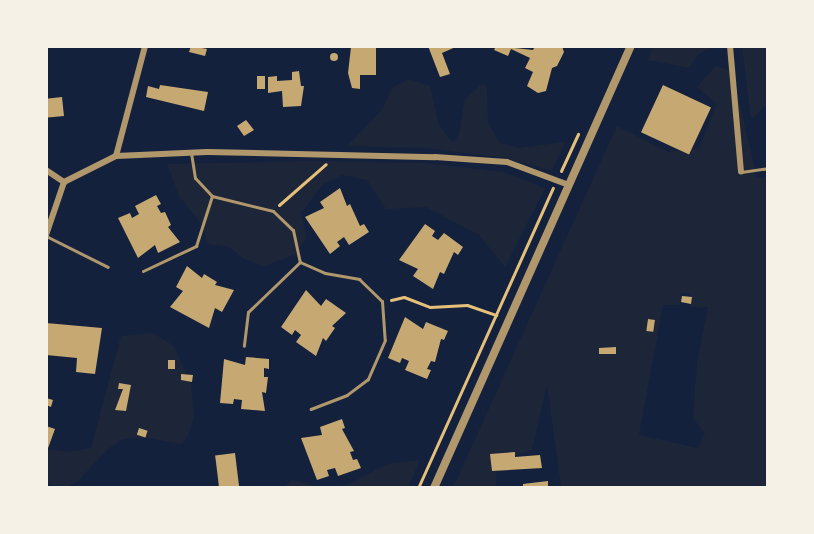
<!DOCTYPE html>
<style>
body{margin:0}
#map{position:relative;width:814px;height:534px;overflow:hidden;background:#14213d;font-family:"Space Grotesk",sans-serif}
div>[style]{position:absolute}
[style*='--x']{left:calc(var(--x)*1px);top:calc(var(--y)*1px);width:calc(var(--w)*1px);rotate:calc(var(--a)*1deg)}
.green>*{inset:0;background:#1d2539}
.building>*{inset:0;background:#c6a872;transform-origin:0 0}
.round{border-radius:50%}
.path>*{height:3px;margin:-1.5px;padding:0 1.5px;transform-origin:1.5px;border-radius:1.5px;background:#e5c07b}
.service>*{height:3px;margin:-1.5px;padding:0 1.5px;transform-origin:1.5px;border-radius:1.5px;background:#b1986c}
.minor>*{height:6px;margin:-3px;padding:0 3px;transform-origin:3px;border-radius:3px;background:#b1986c}
.tertiary>*{height:8px;margin:-4px;padding:0 4px;transform-origin:4px;border-radius:4px;background:#b1986c}
span{translate:-50% -50%;white-space:nowrap;text-align:center;line-height:1.15;-webkit-text-stroke:6px #f6f1e7;paint-order:stroke}
.frame{position:absolute;inset:0;border:48px solid #f6f1e7;pointer-events:none}
</style>
<div id="map">
<div class="green">
<div style="clip-path:polygon(654px 46px,713px 46px,713px 47px,699px 54px,689px 68px,648px 60px)"></div>
<div style="clip-path:polygon(742px 47px,767px 47px,767px 105px,751px 119px)"></div>
<div style="clip-path:polygon(evenodd,716px 66px,732px 71px,757px 178px,767px 177px,767px 487px,561px 487px,547px 384px,532px 450px,497px 461px,496px 487px,453px 488px,617px 126px,668px 152px,699px 148px,717px 104px,697px 87px,716px 66px,681px 293px,691px 294px,691px 307px,708px 307px,697px 363px,693px 418px,705px 434px,698px 448px,639px 435px,663px 305px,680px 305px,681px 293px)"></div>
<div style="clip-path:polygon(409px 79px,430px 86px,439px 125px,453px 143px,459px 134px,465px 99px,482px 84px,487px 86px,488px 123px,500px 143px,519px 148px,565px 142px,552px 171px,505px 158px,425px 148px,347px 146px,382px 110px,392px 88px)"></div>
<div style="clip-path:polygon(314px 161px,426px 163px,503px 172px,545px 188px,505px 267px,479px 235px,426px 207px,386px 209px,367px 180px,342px 175px,322px 185px,301px 213px,306px 238px,294px 255px,264px 266px,244px 259px,229px 247px,208px 244px,202px 225px,179px 196px,167px 164px)"></div>
<div style="clip-path:polygon(153px 333px,174px 346px,191px 385px,194px 417px,187px 438px,181px 444px,147px 438px,123px 439px,108px 449px,78px 481px,67px 487px,47px 484px,47px 449px,69px 452px,91px 448px,121px 336px)"></div>
<div style="clip-path:polygon(420px 460px,408px 487px,284px 487px,292px 480px,319px 487px,347px 485px,388px 464px)"></div>
</div>
<div class="building">
<div style="clip-path:polygon(191px 46px,207px 49px,205px 56px,189px 52px)"></div>
<div style="clip-path:polygon(428px 46px,458px 46px,442px 53px,450px 74px,440px 77px)"></div>
<div style="clip-path:polygon(496px 46px,533px 50px,535px 46px,562px 46px,564px 52px,557px 66px,552px 68px,546px 91px,538px 93px,527px 86px,533px 72px,525px 68px,530px 58px,511px 49px,508px 56px,494px 50px)"></div>
<div style="clip-path:polygon(351px 47px,376px 47px,376px 75px,360px 75px,360px 89px,352px 88px,348px 73px)"></div>
<div class="round" style="left:330px;top:53px;width:8px;height:8px"></div>
<div style="clip-path:polygon(299px 71px,301px 86px,304px 86px,301px 106px,283px 107px,282px 91px,268px 93px,268px 77px,277px 76px,277px 81px,292px 80px,292px 72px)"></div>
<div style="left:265px;top:76px;width:13px;height:8px;rotate:90deg"></div>
<div style="clip-path:polygon(160px 85px,208px 92px,204px 111px,146px 97px,148px 86px,159px 89px)"></div>
<div style="left:663px;top:85px;width:53px;height:52px;rotate:25deg"></div>
<div style="left:62px;top:97px;width:19px;height:16px;rotate:84deg"></div>
<div style="clip-path:polygon(246px 120px,254px 130px,244px 136px,237px 126px)"></div>
<div style="clip-path:polygon(340px 188px,347px 206px,350px 204px,360px 226px,364px 224px,369px 232px,349px 245px,344px 237px,337px 242px,340px 246px,330px 254px,305px 217px,324px 208px,320px 202px)"></div>
<div style="clip-path:polygon(156px 195px,161px 204px,157px 206px,161px 213px,165px 212px,171px 225px,168px 227px,180px 242px,158px 253px,155px 245px,138px 258px,118px 218px,130px 213px,132px 218px,139px 214px,135px 206px)"></div>
<div style="clip-path:polygon(425px 224px,435px 231px,432px 236px,438px 240px,444px 233px,463px 247px,458px 255px,454px 252px,444px 274px,440px 272px,433px 289px,413px 276px,418px 269px,399px 260px)"></div>
<div style="clip-path:polygon(187px 266px,202px 278px,204px 274px,217px 282px,215px 285px,234px 290px,222px 312px,215px 308px,209px 328px,170px 307px,183px 291px,176px 287px)"></div>
<div style="clip-path:polygon(306px 290px,321px 306px,326px 299px,346px 313px,332px 326px,335px 328px,326px 341px,323px 338px,316px 356px,296px 342px,301px 335px,295px 330px,292px 335px,281px 327px)"></div>
<div style="clip-path:polygon(682px 296px,692px 297px,691px 304px,681px 302px)"></div>
<div style="clip-path:polygon(405px 317px,423px 329px,426px 322px,448px 331px,444px 340px,441px 339px,435px 362px,431px 361px,427px 369px,431px 370px,427px 379px,405px 370px,409px 361px,402px 358px,400px 363px,388px 358px)"></div>
<div style="left:648px;top:319px;width:7px;height:12px;rotate:8deg"></div>
<div style="clip-path:polygon(46px 323px,102px 328px,95px 374px,76px 372px,77px 358px,46px 355px)"></div>
<div style="clip-path:polygon(616px 347px,616px 354px,599px 354px,599px 348px)"></div>
<div style="clip-path:polygon(246px 357px,269px 359px,269px 369px,264px 368px,264px 377px,268px 377px,266px 393px,262px 392px,265px 411px,241px 409px,242px 400px,234px 399px,233px 404px,220px 403px,224px 359px,245px 365px)"></div>
<div style="left:168px;top:360px;width:7px;height:9px"></div>
<div style="clip-path:polygon(181px 374px,193px 375px,192px 382px,181px 380px)"></div>
<div style="clip-path:polygon(119px 383px,131px 385px,126px 411px,115px 410px,123px 389px,118px 389px)"></div>
<div style="clip-path:polygon(46px 398px,53px 400px,51px 407px,46px 405px)"></div>
<div style="clip-path:polygon(342px 419px,345px 428px,342px 429px,354px 451px,350px 452px,353px 460px,357px 459px,361px 468px,338px 476px,335px 468px,327px 470px,329px 476px,317px 480px,301px 438px,322px 435px,320px 427px)"></div>
<div style="clip-path:polygon(46px 426px,55px 429px,47px 451px,46px 450px)"></div>
<div style="left:139px;top:428px;width:9px;height:7px;rotate:18deg"></div>
<div style="clip-path:polygon(515px 452px,515px 457px,540px 455px,542px 468px,492px 471px,490px 454px)"></div>
<div style="left:235px;top:453px;width:35px;height:20px;rotate:83deg"></div>
<div style="clip-path:polygon(548px 481px,548px 488px,523px 488px,523px 484px)"></div>
</div>
<div class="path">
<div style="--x:561;--y:171;--w:41;--a:-65.3"></div>
<div style="--x:279;--y:205;--w:62;--a:-41.1"></div>
<div style="--x:391;--y:300;--w:13;--a:-13"></div>
<div style="--x:404;--y:297;--w:28;--a:21"></div>
<div style="--x:430;--y:307;--w:37;--a:-3"></div>
<div style="--x:467;--y:305;--w:31;--a:19"></div>
<div style="--x:418;--y:488;--w:329;--a:-65.8"></div>
</div>
<div class="service">
<div style="--x:741;--y:172;--w:27;--a:-8"></div>
<div style="--x:212;--y:196;--w:63;--a:13.8"></div>
<div style="--x:273;--y:211;--w:28;--a:44"></div>
<div style="--x:293;--y:230;--w:33;--a:78"></div>
<div style="--x:300;--y:262;--w:72;--a:136.1"></div>
<div style="--x:248;--y:312;--w:34;--a:97"></div>
<div style="--x:46;--y:236;--w:69;--a:26.6"></div>
<div style="--x:300;--y:262;--w:27;--a:24"></div>
<div style="--x:325;--y:273;--w:35;--a:10"></div>
<div style="--x:359;--y:279;--w:32;--a:44"></div>
<div style="--x:382;--y:301;--w:39;--a:86"></div>
<div style="--x:385;--y:340;--w:43;--a:113.6"></div>
<div style="--x:368;--y:379;--w:26;--a:143"></div>
<div style="--x:347;--y:395;--w:39;--a:159"></div>
<div style="--x:143;--y:271;--w:59;--a:-25.3"></div>
<div style="--x:196;--y:246;--w:52;--a:-72.3"></div>
<div style="--x:212;--y:196;--w:25;--a:-133"></div>
<div style="--x:195;--y:178;--w:25;--a:-99"></div>
</div>
<div class="minor">
<div style="--x:730;--y:46;--w:126;--a:85"></div>
<div style="--x:116;--y:156;--w:114;--a:-75.2"></div>
<div style="--x:46;--y:170;--w:22;--a:34"></div>
<div style="--x:64;--y:182;--w:58;--a:-26.6"></div>
<div style="--x:116;--y:156;--w:91;--a:-2.5"></div>
<div style="--x:207;--y:152;--w:228;--a:1.3"></div>
<div style="--x:435;--y:157;--w:72;--a:4"></div>
<div style="--x:507;--y:162;--w:66;--a:20.4"></div>
<div style="--x:46;--y:235;--w:56;--a:-71.2"></div>
</div>
<div class="tertiary">
<div style="--x:434;--y:488;--w:484;--a:-66"></div>
</div>
<div class="frame"></div>
</div>
